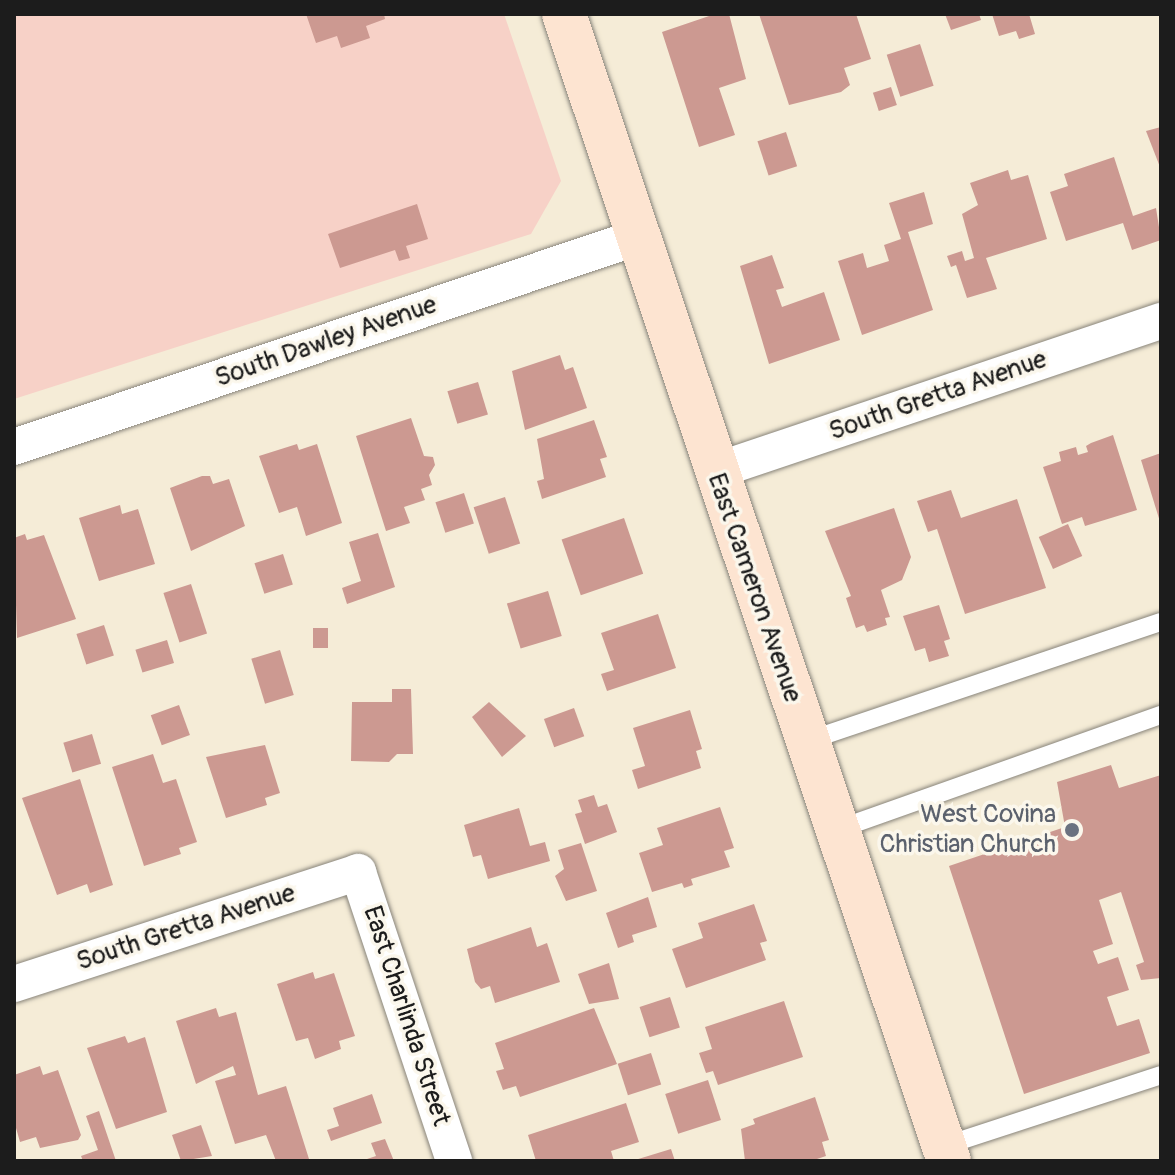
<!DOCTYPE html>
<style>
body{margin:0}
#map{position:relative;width:1175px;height:1175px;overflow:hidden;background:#f5ecd7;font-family:Pangolin,sans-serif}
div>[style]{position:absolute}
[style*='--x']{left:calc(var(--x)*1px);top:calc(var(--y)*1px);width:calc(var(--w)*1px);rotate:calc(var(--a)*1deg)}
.built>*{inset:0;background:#f7d1c7}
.building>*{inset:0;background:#cc9991;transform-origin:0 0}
.roads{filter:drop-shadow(0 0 2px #88847a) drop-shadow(0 0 2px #88847a)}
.lane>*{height:18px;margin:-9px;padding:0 9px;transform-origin:9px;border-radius:9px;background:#fff}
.street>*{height:36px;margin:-18px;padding:0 18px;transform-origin:18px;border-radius:18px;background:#fff}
.secondary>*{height:44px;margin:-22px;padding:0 22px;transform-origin:22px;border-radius:22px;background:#fde4d1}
.dots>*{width:22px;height:22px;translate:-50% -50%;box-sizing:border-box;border:4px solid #fbf7ec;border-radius:50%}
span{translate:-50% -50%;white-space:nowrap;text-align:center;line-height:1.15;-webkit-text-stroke:7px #fbf7ec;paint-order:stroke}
.street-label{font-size:26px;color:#1c1c1c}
.worship-label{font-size:26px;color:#5b616d}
.right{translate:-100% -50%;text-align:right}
.frame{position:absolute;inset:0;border:16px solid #1c1c1c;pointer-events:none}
</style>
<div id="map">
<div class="built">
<div style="clip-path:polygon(14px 14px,504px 14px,561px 181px,531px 234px,14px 399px)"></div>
</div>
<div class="building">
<div style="clip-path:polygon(306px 14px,384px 14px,385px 19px,366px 26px,370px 38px,341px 48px,337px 36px,316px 43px)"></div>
<div style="clip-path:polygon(715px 14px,729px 14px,746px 79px,719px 88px,735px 135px,699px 147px,662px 32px)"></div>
<div style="clip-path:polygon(759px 14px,856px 14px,871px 59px,844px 68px,850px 85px,841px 92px,789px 105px)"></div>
<div style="clip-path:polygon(945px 14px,979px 14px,981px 20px,951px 30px)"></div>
<div style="clip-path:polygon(992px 14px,1029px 14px,1035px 34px,1019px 39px,1016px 31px,999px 36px)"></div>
<div style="left:920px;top:44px;width:44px;height:35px;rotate:72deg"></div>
<div style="left:891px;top:87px;width:19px;height:19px;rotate:72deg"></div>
<div style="clip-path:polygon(1161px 127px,1161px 167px,1160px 167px,1146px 131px)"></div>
<div style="left:786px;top:132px;width:36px;height:30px;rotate:72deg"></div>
<div style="clip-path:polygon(1114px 157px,1133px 216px,1156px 208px,1161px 240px,1132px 250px,1123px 223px,1066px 241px,1050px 192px,1068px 186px,1064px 174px)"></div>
<div style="clip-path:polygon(1008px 170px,1011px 180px,1028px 175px,1047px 239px,986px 258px,997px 289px,967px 298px,956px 265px,951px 267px,947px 256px,962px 251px,965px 261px,974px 258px,962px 214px,978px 205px,970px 183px)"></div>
<div style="clip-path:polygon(924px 192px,933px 224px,908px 232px,933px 310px,862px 335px,838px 261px,863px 253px,867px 268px,889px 261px,884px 245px,901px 239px,889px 203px)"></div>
<div style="clip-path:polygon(417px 204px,428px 239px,406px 246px,410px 258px,399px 261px,395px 250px,340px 268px,328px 234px)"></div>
<div style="clip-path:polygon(772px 255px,784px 288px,776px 290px,782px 307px,824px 292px,840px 340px,769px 364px,740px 266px)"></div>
<div style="clip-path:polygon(560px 355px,565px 370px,573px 367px,587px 408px,525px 430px,512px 371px)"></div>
<div style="left:478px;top:382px;width:34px;height:32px;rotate:73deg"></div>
<div style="clip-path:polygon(411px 418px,424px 456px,433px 457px,435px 465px,429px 475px,432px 485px,421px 489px,425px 500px,404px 507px,410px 523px,386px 531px,356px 436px)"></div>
<div style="clip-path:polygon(594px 420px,607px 457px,600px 459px,606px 477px,542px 499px,537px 481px,544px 479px,537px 439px)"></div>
<div style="clip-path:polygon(1113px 435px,1137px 510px,1085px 526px,1082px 517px,1062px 524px,1043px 467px,1061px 461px,1059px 452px,1076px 447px,1078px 455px,1088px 452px,1086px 446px,1091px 443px)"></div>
<div style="clip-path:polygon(297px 444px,299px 450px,317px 444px,342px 523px,306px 536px,297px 507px,279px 513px,259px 456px)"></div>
<div style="clip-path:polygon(1161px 453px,1161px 525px,1141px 460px)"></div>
<div style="clip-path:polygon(202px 476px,210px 476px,213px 484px,229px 479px,245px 526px,191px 551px,170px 488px)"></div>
<div style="clip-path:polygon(951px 490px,961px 518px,1017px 499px,1046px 588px,965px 614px,937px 529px,928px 532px,917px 501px)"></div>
<div style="left:464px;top:493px;width:32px;height:30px;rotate:72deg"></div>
<div style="left:505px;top:497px;width:49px;height:33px;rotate:72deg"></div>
<div style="clip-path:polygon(120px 505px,122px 514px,138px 509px,155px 564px,99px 581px,79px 518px)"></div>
<div style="clip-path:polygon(894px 508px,911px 557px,902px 580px,881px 590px,890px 617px,885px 618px,887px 625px,867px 632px,864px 625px,856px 628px,846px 598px,851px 596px,825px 531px)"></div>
<div style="left:624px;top:518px;width:59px;height:66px;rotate:71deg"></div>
<div style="left:1068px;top:524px;width:35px;height:32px;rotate:66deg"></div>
<div style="clip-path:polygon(378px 533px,395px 587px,347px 604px,342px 588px,361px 581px,349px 542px)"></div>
<div style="clip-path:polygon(25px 534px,27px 540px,44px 535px,76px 619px,17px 638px,14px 538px)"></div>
<div style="left:283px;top:554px;width:32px;height:30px;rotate:72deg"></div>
<div style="left:191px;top:584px;width:52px;height:29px;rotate:72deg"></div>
<div style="left:548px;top:591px;width:47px;height:43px;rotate:73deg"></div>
<div style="clip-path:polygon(939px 605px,950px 639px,944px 641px,949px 656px,929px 662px,925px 648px,915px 651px,903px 616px)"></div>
<div style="clip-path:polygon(658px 614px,676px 668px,607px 691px,601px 674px,614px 670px,601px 633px)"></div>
<div style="left:104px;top:625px;width:32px;height:29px;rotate:72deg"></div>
<div style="left:313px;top:628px;width:15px;height:20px"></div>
<div style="left:167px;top:640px;width:24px;height:33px;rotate:73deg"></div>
<div style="left:280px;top:650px;width:47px;height:30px;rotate:73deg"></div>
<div style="clip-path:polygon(392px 689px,411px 689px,413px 754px,397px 754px,389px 762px,351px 761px,352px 702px,392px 702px)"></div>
<div style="clip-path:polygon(489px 702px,526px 736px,502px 757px,472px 717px)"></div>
<div style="left:179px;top:705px;width:32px;height:30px;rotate:70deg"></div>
<div style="left:574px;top:708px;width:30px;height:32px;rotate:70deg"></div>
<div style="clip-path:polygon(690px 710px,702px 749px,696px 751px,701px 768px,638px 789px,632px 770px,645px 766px,633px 728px)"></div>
<div style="left:92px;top:734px;width:31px;height:30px;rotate:73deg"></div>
<div style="clip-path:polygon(265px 745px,280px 793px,265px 798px,267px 805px,226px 818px,206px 757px)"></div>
<div style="clip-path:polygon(153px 754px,163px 783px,176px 779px,197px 842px,179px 848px,181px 854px,144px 866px,112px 767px)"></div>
<div style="clip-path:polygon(1111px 765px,1119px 788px,1161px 775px,1161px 978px,1141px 980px,1136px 965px,1144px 962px,1121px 892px,1099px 900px,1113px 944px,1093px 951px,1098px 964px,1118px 957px,1129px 990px,1107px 997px,1117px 1026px,1139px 1019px,1150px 1053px,1024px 1094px,949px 866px,1065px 827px,1057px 782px)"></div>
<div style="clip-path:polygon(80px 779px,113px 885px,90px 893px,87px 884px,57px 895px,22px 798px)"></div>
<div style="clip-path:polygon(594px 795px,598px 807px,607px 804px,617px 832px,585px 844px,575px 814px,582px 812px,578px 800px)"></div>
<div style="clip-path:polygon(720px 807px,734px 848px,724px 851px,730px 867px,691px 879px,693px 885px,684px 888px,682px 883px,652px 892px,639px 853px,663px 845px,657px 828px)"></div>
<div style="clip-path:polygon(519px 808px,530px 846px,545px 842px,550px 861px,488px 879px,481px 855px,473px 857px,464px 825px)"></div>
<div style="clip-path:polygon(581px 843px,597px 891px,566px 901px,555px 876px,564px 869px,558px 850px)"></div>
<div style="clip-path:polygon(648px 897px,657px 927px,632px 935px,634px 942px,618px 948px,606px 913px)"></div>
<div style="clip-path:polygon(754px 904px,767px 941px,760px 943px,766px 960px,686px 988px,672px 949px,703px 938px,698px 923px)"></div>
<div style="clip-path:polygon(531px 927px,537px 947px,547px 943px,560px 982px,495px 1003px,490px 986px,481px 989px,475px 982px,467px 949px)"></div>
<div style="clip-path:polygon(609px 963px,619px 999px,589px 1004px,578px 974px)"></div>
<div style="clip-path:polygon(313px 972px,315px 979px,334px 973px,355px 1036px,339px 1041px,341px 1049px,315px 1059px,308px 1038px,296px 1041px,277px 984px)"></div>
<div style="left:670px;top:997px;width:32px;height:32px;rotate:72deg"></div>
<div style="clip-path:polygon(784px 1001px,803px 1057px,718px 1085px,713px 1071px,706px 1073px,699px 1053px,712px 1049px,705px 1027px)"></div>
<div style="clip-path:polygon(216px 1008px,219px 1017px,236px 1012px,258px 1095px,286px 1086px,309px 1159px,276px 1161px,266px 1135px,235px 1144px,215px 1081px,236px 1075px,233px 1066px,196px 1084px,176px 1021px)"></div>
<div style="clip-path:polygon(594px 1008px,617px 1064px,520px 1097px,516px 1086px,503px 1090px,496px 1071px,504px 1069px,495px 1043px)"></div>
<div style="clip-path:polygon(125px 1036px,128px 1043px,145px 1037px,167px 1112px,116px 1129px,87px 1048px)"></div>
<div style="left:651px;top:1053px;width:33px;height:35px;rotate:72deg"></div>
<div style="clip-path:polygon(40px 1066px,43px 1075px,58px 1070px,81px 1135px,78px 1140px,40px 1148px,36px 1137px,20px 1142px,14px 1121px,14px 1075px)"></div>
<div style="left:708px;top:1080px;width:42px;height:45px;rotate:72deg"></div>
<div style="clip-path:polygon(372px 1094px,382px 1123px,331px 1141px,327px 1130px,339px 1126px,333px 1108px)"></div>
<div style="clip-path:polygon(815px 1097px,829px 1140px,822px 1142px,826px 1156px,811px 1161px,745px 1161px,741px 1129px,755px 1124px,753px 1119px)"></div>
<div style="clip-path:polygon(626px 1103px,639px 1142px,611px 1151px,614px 1161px,536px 1161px,528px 1135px)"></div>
<div style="clip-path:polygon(99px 1111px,116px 1161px,83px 1161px,81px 1156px,98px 1150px,86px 1116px)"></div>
<div style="clip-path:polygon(201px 1125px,212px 1156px,181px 1161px,172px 1135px)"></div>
<div style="clip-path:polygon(385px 1139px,394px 1161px,361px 1161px,376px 1156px,371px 1143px)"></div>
<div style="clip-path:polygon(671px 1149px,675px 1161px,636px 1161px,635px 1160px)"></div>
</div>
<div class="roads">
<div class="lane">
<div style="--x:807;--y:741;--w:373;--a:-18.6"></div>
<div style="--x:836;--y:830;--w:345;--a:-19.5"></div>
<div style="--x:944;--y:1146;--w:228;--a:-18.1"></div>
</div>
<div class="street">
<div style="--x:14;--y:447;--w:658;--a:-18.6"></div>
<div style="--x:715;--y:471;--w:471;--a:-18.6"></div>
<div style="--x:14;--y:984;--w:362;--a:-18"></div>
<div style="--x:358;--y:872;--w:305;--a:71.6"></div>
</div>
<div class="secondary">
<div style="--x:564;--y:14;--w:1210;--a:71.45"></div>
</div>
</div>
<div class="dots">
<div style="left:1072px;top:830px;background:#6b7280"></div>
</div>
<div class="street-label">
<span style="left:326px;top:342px;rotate:-19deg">South Dawley Avenue</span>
<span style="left:938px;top:396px;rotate:-19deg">South Gretta Avenue</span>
<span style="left:754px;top:588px;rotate:71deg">East Cameron Avenue</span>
<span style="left:186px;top:928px;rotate:-18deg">South Gretta Avenue</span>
<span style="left:406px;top:1016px;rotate:72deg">East Charlinda Street</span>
</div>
<div class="worship-label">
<span class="right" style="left:1056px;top:830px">West Covina<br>Christian Church</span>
</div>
<div class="frame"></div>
</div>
